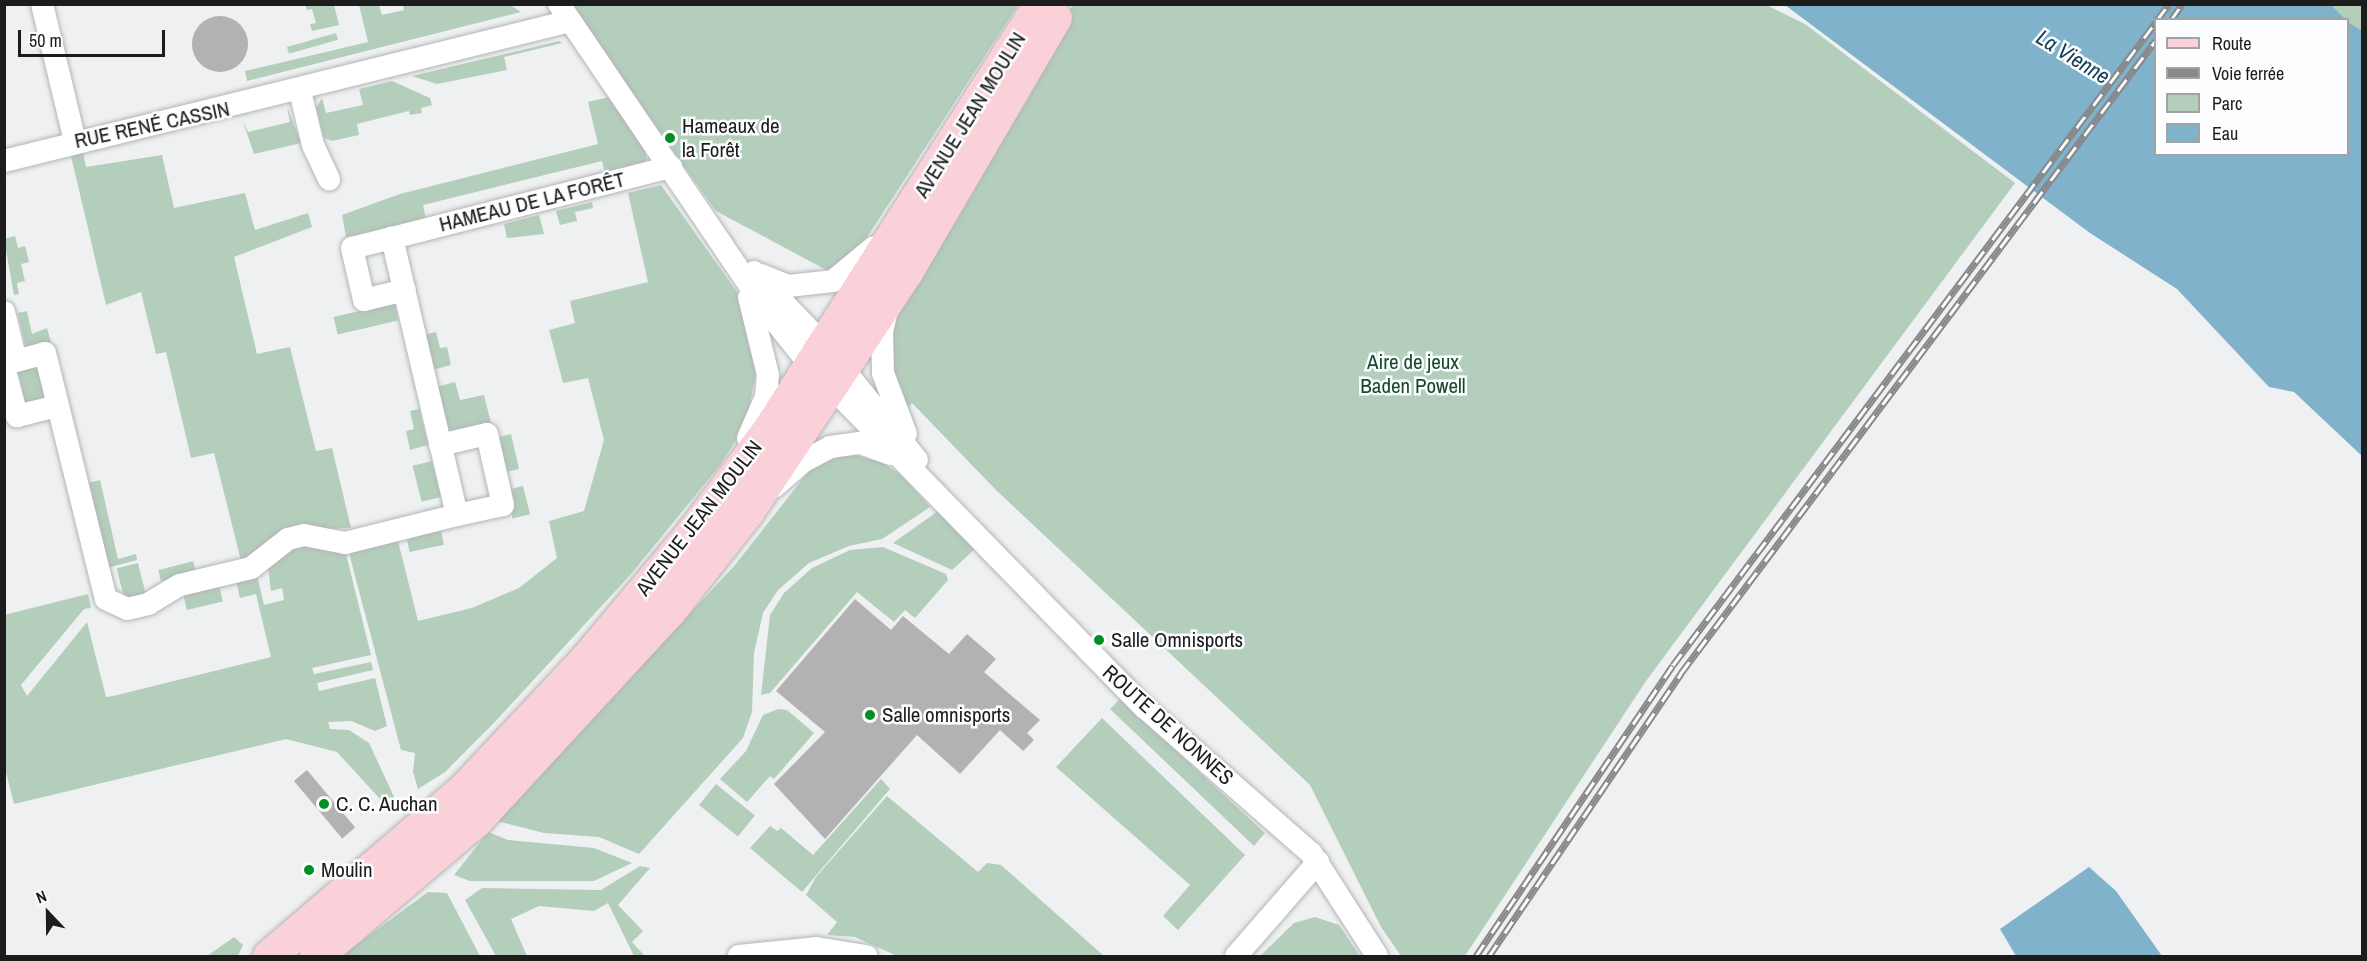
<!DOCTYPE html>
<meta charset="utf-8">
<style>
body{margin:0}
#map{position:relative;width:2367px;height:961px;overflow:hidden;background:#eef0f1;font-family:"Archivo Narrow",sans-serif}
div>[style]{position:absolute}
[style*='--x']{left:calc(var(--x)*1px);top:calc(var(--y)*1px);width:calc(var(--w)*1px);rotate:calc(var(--a)*1deg)}
.green>*{inset:0;background:#b4cebc;transform-origin:0 0}
.water>*{inset:0;background:#80b2cb}
.building>*{inset:0;background:#b3b1b1;transform-origin:0 0}
.round{border-radius:50%}
.roads{filter:drop-shadow(0 0 2px #b3b5b6) drop-shadow(0 0 2px #b3b5b6)}
.street>*{height:22px;margin:-11px;padding:0 11px;transform-origin:11px;border-radius:11px;background:#fff}
.primary>*{height:33px;margin:-16.5px;padding:0 16.5px;transform-origin:16.5px;border-radius:16.5px;background:#fad1d8}
.rail>*{height:7px;margin-top:-3.5px;transform-origin:0;background:repeating-linear-gradient(90deg,#fcfdfe 0 14px,#88898a 0 28px);box-sizing:border-box;border-block:2px solid #88898a}
.dots>*{width:16px;height:16px;translate:-50% -50%;box-sizing:border-box;border:3px solid #fcfdfe;border-radius:50%}
span{translate:-50% -50%;white-space:nowrap;text-align:center;line-height:1.15;-webkit-text-stroke:5px #fcfdfe;paint-order:stroke}
.street-label{font-size:21px;color:#1c1c1d}
.poi-label{font-size:21px;color:#1c1c1d}
.left{translate:0 -50%;text-align:left}
.park-label{font-size:21px;color:#15492c}
.water-label{font-size:22px;color:#164053;font-style:italic}
.frame{position:absolute;inset:0;border:6px solid #1c1c1d;pointer-events:none}
.legend{position:absolute;left:2154px;top:18px;width:195px;height:138px;box-sizing:border-box;background:#fcfdfe;border:2px solid #a2a3a4;margin:0;padding:8px 10px;list-style:none;font-size:18px;color:#1c1c1d}
.legend li{display:flex;align-items:center;gap:12px;height:30px}
.legend b{width:30px;border:2px solid #a2a3a4}
.north{position:absolute;left:18px;top:883px;width:60px;height:60px;-webkit-text-stroke:4px #fcfdfe;paint-order:stroke;rotate:338deg;font-size:16px;font-weight:700;line-height:24px;text-align:center;color:#1c1c1d}
.north::after{content:'';display:block;margin:auto;width:21px;height:27px;background:#1c1c1d;clip-path:polygon(50% 0,100% 100%,50% 72%,0 100%)}
.scale{position:absolute;left:18px;top:30px;width:147px;height:27px;box-sizing:border-box;border:3px solid #1c1c1d;border-top:0;padding-left:8px;font-size:18px;line-height:21px;white-space:nowrap;color:#1c1c1d;-webkit-text-stroke:4px #fcfdfe;paint-order:stroke}
</style>
<div id="map">
<div class="green">
<div style="clip-path:polygon(403px 4px,510px 5px,521px 12px,247px 81px,245px 71px,368px 42px,359px 5px,379px 5px,382px 15px,404px 10px)"></div>
<div style="clip-path:polygon(305px 5px,334px 5px,339px 25px,312px 31px,310px 24px,316px 23px,312px 9px,307px 10px)"></div>
<div style="clip-path:polygon(569px 5px,1018px 5px,862px 245px,830px 272px,716px 211px)"></div>
<div style="clip-path:polygon(1073px 5px,1766px 5px,1805px 24px,2015px 183px,1646px 681px,1465px 956px,1401px 956px,1381px 927px,1310px 785px,996px 490px,912px 403px,906px 410px,890px 358px,895px 321px)"></div>
<div style="clip-path:polygon(2324px 5px,2362px 5px,2362px 34px,2348px 28px,2348px 20px,2339px 19px)"></div>
<div style="left:336px;top:33px;width:7px;height:51px;rotate:74deg"></div>
<div style="clip-path:polygon(559px 41px,562px 43px,504px 57px,507px 70px,437px 84px,412px 76px)"></div>
<div style="clip-path:polygon(392px 81px,430px 98px,432px 105px,421px 108px,422px 113px,410px 115px,409px 111px,357px 124px,359px 135px,332px 141px,324px 138px,316px 108px,322px 98px,326px 113px,363px 105px,359px 89px)"></div>
<div style="clip-path:polygon(609px 97px,645px 151px,647px 160px,641px 165px,605px 174px,602px 161px,423px 205px,426px 219px,346px 237px,342px 215px,400px 194px,598px 144px,588px 102px)"></div>
<div style="clip-path:polygon(287px 107px,301px 143px,254px 154px,242px 119px,248px 132px,290px 122px)"></div>
<div style="clip-path:polygon(83px 152px,86px 167px,162px 155px,174px 208px,245px 193px,255px 230px,308px 213px,312px 227px,234px 257px,257px 354px,290px 347px,316px 451px,332px 448px,351px 528px,283px 531px,241px 561px,214px 453px,191px 458px,166px 352px,156px 354px,141px 292px,106px 305px,71px 156px)"></div>
<div style="clip-path:polygon(661px 185px,737px 292px,757px 367px,746px 425px,720px 465px,632px 573px,492px 725px,445px 772px,418px 789px,413px 772px,415px 753px,401px 750px,349px 553px,398px 541px,418px 621px,472px 608px,519px 588px,557px 558px,549px 521px,584px 511px,604px 440px,588px 378px,563px 383px,549px 330px,575px 323px,570px 301px,648px 282px,628px 193px)"></div>
<div style="clip-path:polygon(592px 202px,593px 208px,575px 212px,577px 221px,560px 225px,556px 211px)"></div>
<div style="clip-path:polygon(539px 215px,544px 234px,507px 238px,504px 224px)"></div>
<div style="clip-path:polygon(15px 236px,18px 248px,25px 246px,29px 262px,21px 264px,25px 281px,17px 283px,19px 294px,14px 295px,4px 239px)"></div>
<div style="left:394px;top:303px;width:18px;height:62px;rotate:77deg"></div>
<div style="clip-path:polygon(27px 311px,32px 334px,47px 328px,51px 342px,26px 348px,18px 313px)"></div>
<div style="clip-path:polygon(436px 332px,440px 348px,447px 347px,451px 365px,432px 370px,423px 335px)"></div>
<div style="left:38px;top:365px;width:37px;height:21px;rotate:77deg"></div>
<div style="clip-path:polygon(455px 382px,460px 400px,484px 395px,491px 423px,446px 433px,436px 387px)"></div>
<div style="clip-path:polygon(419px 409px,428px 445px,410px 450px,406px 431px,414px 429px,410px 411px)"></div>
<div style="left:511px;top:434px;width:36px;height:19px;rotate:77deg"></div>
<div style="clip-path:polygon(855px 455px,883px 463px,901px 475px,930px 507px,882px 539px,849px 546px,809px 563px,778px 590px,763px 613px,754px 653px,752px 712px,743px 738px,639px 854px,599px 837px,544px 833px,497px 821px,735px 565px,808px 472px,831px 459px)"></div>
<div style="left:432px;top:461px;width:37px;height:20px;rotate:76deg"></div>
<div style="clip-path:polygon(100px 480px,118px 559px,136px 554px,137px 560px,107px 568px,88px 483px)"></div>
<div style="left:523px;top:486px;width:29px;height:18px;rotate:76deg"></div>
<div style="clip-path:polygon(941px 509px,976px 548px,952px 570px,893px 543px)"></div>
<div style="left:441px;top:531px;width:14px;height:35px;rotate:78deg"></div>
<div style="clip-path:polygon(303px 545px,346px 554px,371px 655px,312px 668px,314px 674px,371px 662px,373px 670px,317px 683px,319px 691px,375px 678px,387px 726px,375px 731px,351px 721px,328px 722px,330px 729px,349px 730px,369px 743px,395px 799px,380px 799px,337px 752px,286px 739px,14px 804px,5px 768px,4px 615px,88px 594px,91px 608px,84px 609px,21px 685px,27px 696px,87px 622px,106px 697px,113px 696px,271px 657px,256px 594px,240px 598px,236px 581px,257px 575px,264px 605px,284px 600px,282px 588px,271px 591px,268px 568px,283px 551px)"></div>
<div style="clip-path:polygon(883px 547px,946px 574px,948px 580px,915px 618px,905px 610px,894px 622px,857px 592px,770px 693px,761px 695px,770px 615px,784px 593px,812px 568px,850px 550px)"></div>
<div style="left:193px;top:561px;width:11px;height:36px;rotate:75deg"></div>
<div style="left:138px;top:563px;width:33px;height:22px;rotate:76deg"></div>
<div style="left:219px;top:585px;width:17px;height:37px;rotate:77deg"></div>
<div style="clip-path:polygon(1120px 699px,1265px 833px,1254px 846px,1110px 709px)"></div>
<div style="clip-path:polygon(778px 709px,787px 710px,814px 733px,774px 779px,770px 776px,747px 802px,720px 779px,746px 751px,763px 715px)"></div>
<div style="clip-path:polygon(1102px 718px,1245px 855px,1178px 930px,1163px 916px,1190px 885px,1056px 767px)"></div>
<div style="clip-path:polygon(881px 779px,890px 789px,802px 892px,750px 848px,770px 826px,777px 831px,781px 828px,813px 855px)"></div>
<div style="left:716px;top:784px;width:50px;height:27px;rotate:39deg"></div>
<div style="clip-path:polygon(887px 796px,978px 872px,987px 863px,1001px 865px,1104px 956px,897px 956px,855px 937px,827px 935px,837px 922px,806px 895px,816px 877px)"></div>
<div style="clip-path:polygon(488px 832px,508px 840px,594px 848px,632px 863px,594px 881px,470px 881px,454px 875px)"></div>
<div style="clip-path:polygon(640px 866px,650px 868px,618px 905px,643px 931px,632px 942px,645px 956px,634px 956px,608px 903px,594px 911px,539px 906px,511px 919px,527px 956px,496px 956px,465px 900px,482px 888px,601px 890px)"></div>
<div style="clip-path:polygon(428px 892px,447px 893px,480px 956px,341px 956px)"></div>
<div style="clip-path:polygon(1315px 917px,1339px 925px,1360px 956px,1260px 956px,1294px 923px)"></div>
<div style="clip-path:polygon(234px 937px,243px 945px,238px 956px,207px 956px)"></div>
</div>
<div class="water">
<div style="clip-path:polygon(1785px 5px,2331px 5px,2345px 19px,2156px 20px,2156px 154px,2348px 154px,2348px 22px,2362px 31px,2362px 456px,2294px 392px,2269px 387px,2177px 289px,2090px 233px)"></div>
<div style="clip-path:polygon(2089px 867px,2116px 891px,2162px 956px,2016px 956px,2000px 929px)"></div>
</div>
<div class="building">
<div class="round" style="left:192px;top:16px;width:56px;height:56px"></div>
<div style="clip-path:polygon(855px 599px,891px 630px,903px 616px,949px 654px,967px 634px,996px 659px,984px 672px,1040px 720px,1027px 733px,1034px 740px,1023px 751px,1000px 730px,960px 774px,917px 735px,825px 839px,774px 784px,825px 732px,776px 691px)"></div>
<div style="left:307px;top:770px;width:75px;height:17px;rotate:50deg"></div>
</div>
<div class="roads">
<div class="street">
<div style="--x:42;--y:4;--w:141;--a:76.5"></div>
<div style="--x:559;--y:4;--w:369;--a:55.9"></div>
<div style="--x:766;--y:310;--w:70;--a:51.3"></div>
<div style="--x:810;--y:365;--w:478;--a:45.7"></div>
<div style="--x:1144;--y:707;--w:222;--a:41.2"></div>
<div style="--x:1311;--y:853;--w:122;--a:57.3"></div>
<div style="--x:300;--y:91;--w:56;--a:76.5"></div>
<div style="--x:313;--y:145;--w:38;--a:65"></div>
<div style="--x:4;--y:161;--w:583;--a:-13.89"></div>
<div style="--x:392;--y:238;--w:41;--a:166"></div>
<div style="--x:352;--y:248;--w:53;--a:77"></div>
<div style="--x:364;--y:300;--w:42;--a:-13.7"></div>
<div style="--x:754;--y:272;--w:100;--a:46.2"></div>
<div style="--x:823;--y:344;--w:149;--a:51"></div>
<div style="--x:761;--y:275;--w:29;--a:22"></div>
<div style="--x:788;--y:286;--w:45;--a:-6.3"></div>
<div style="--x:833;--y:281;--w:53;--a:-39.7"></div>
<div style="--x:887;--y:310;--w:23;--a:103"></div>
<div style="--x:882;--y:332;--w:41;--a:88.6"></div>
<div style="--x:883;--y:373;--w:65;--a:69.3"></div>
<div style="--x:4;--y:312;--w:50;--a:76.2"></div>
<div style="--x:16;--y:361;--w:30;--a:-15"></div>
<div style="--x:45;--y:353;--w:253;--a:76.1"></div>
<div style="--x:106;--y:599;--w:23;--a:25"></div>
<div style="--x:127;--y:609;--w:22;--a:-13"></div>
<div style="--x:148;--y:604;--w:37;--a:-31"></div>
<div style="--x:180;--y:585;--w:73;--a:-13.5"></div>
<div style="--x:251;--y:568;--w:47;--a:-38.1"></div>
<div style="--x:288;--y:539;--w:16;--a:-14"></div>
<div style="--x:304;--y:535;--w:42;--a:11"></div>
<div style="--x:345;--y:543;--w:115;--a:-14"></div>
<div style="--x:457;--y:515;--w:285;--a:-103.2"></div>
<div style="--x:392;--y:238;--w:288;--a:-14.3"></div>
<div style="--x:4;--y:367;--w:51;--a:75.1"></div>
<div style="--x:17;--y:416;--w:41;--a:-14"></div>
<div style="--x:748;--y:438;--w:45;--a:-66.3"></div>
<div style="--x:766;--y:397;--w:22;--a:-85"></div>
<div style="--x:768;--y:375;--w:80;--a:-103.7"></div>
<div style="--x:440;--y:445;--w:48;--a:-13.2"></div>
<div style="--x:487;--y:434;--w:73;--a:77.3"></div>
<div style="--x:503;--y:505;--w:47;--a:167.7"></div>
<div style="--x:774;--y:487;--w:40;--a:-41"></div>
<div style="--x:804;--y:461;--w:30;--a:-28"></div>
<div style="--x:830;--y:447;--w:30;--a:-8"></div>
<div style="--x:860;--y:443;--w:33;--a:20"></div>
<div style="--x:739;--y:956;--w:77;--a:-5.9"></div>
<div style="--x:816;--y:948;--w:51;--a:9.1"></div>
<div style="--x:1236;--y:956;--w:125;--a:-48.9"></div>
</div>
<div class="primary">
<div style="--x:269;--y:956;--w:257;--a:-40.6"></div>
<div style="--x:464;--y:789;--w:180;--a:-46.8"></div>
<div style="--x:587;--y:658;--w:167;--a:-50.1"></div>
<div style="--x:694;--y:530;--w:127;--a:-53.3"></div>
<div style="--x:770;--y:428;--w:503;--a:-57.51"></div>
<div style="--x:316;--y:956;--w:210;--a:-40.4"></div>
<div style="--x:476;--y:820;--w:284;--a:-47.3"></div>
<div style="--x:669;--y:611;--w:126;--a:-51.8"></div>
<div style="--x:747;--y:512;--w:288;--a:-56.5"></div>
<div style="--x:906;--y:272;--w:295;--a:-59.7"></div>
</div>
</div>
<div class="rail">
<div style="--x:2157;--y:20;--w:20;--a:-53"></div>
<div style="--x:2171;--y:20;--w:19;--a:-55"></div>
<div style="--x:1476;--y:956;--w:351;--a:-55.9"></div>
<div style="--x:1673;--y:665;--w:804;--a:-53.09"></div>
<div style="--x:1489;--y:956;--w:342;--a:-55.8"></div>
<div style="--x:1681;--y:673;--w:791;--a:-53.12"></div>
</div>
<div class="dots">
<div style="left:670px;top:138px;background:#009022"></div>
<div style="left:1099px;top:640px;background:#009022"></div>
<div style="left:870px;top:715px;background:#009022"></div>
<div style="left:324px;top:804px;background:#009022"></div>
<div style="left:309px;top:870px;background:#009022"></div>
</div>
<div class="street-label">
<span style="left:970px;top:115px;rotate:-58deg">AVENUE JEAN MOULIN</span>
<span style="left:152px;top:125px;rotate:-12deg">RUE RENÉ CASSIN</span>
<span style="left:532px;top:202px;rotate:-14deg">HAMEAU DE LA FORÊT</span>
<span style="left:699px;top:518px;rotate:-52deg">AVENUE JEAN MOULIN</span>
<span style="left:1168px;top:725px;rotate:42deg">ROUTE DE NONNES</span>
</div>
<div class="poi-label">
<span class="left" style="left:682px;top:138px">Hameaux de<br>la Forêt</span>
<span class="left" style="left:1111px;top:640px">Salle Omnisports</span>
<span class="left" style="left:882px;top:715px">Salle omnisports</span>
<span class="left" style="left:336px;top:804px">C. C. Auchan</span>
<span class="left" style="left:321px;top:870px">Moulin</span>
</div>
<div class="park-label">
<span style="left:1413px;top:374px">Aire de jeux<br>Baden Powell</span>
</div>
<div class="water-label">
<span style="left:2073px;top:57px;rotate:32deg">La Vienne</span>
</div>
<div class="frame"></div>
<ul class="legend">
<li><b style="height:8px;background:#fad1d8"></b>Route</li>
<li><b style="height:8px;background:#88898a"></b>Voie ferrée</li>
<li><b style="height:16px;background:#b4cebc"></b>Parc</li>
<li><b style="height:16px;background:#80b2cb"></b>Eau</li>
</ul>
<div class="north">N</div>
<div class="scale">50 m</div>
</div>
